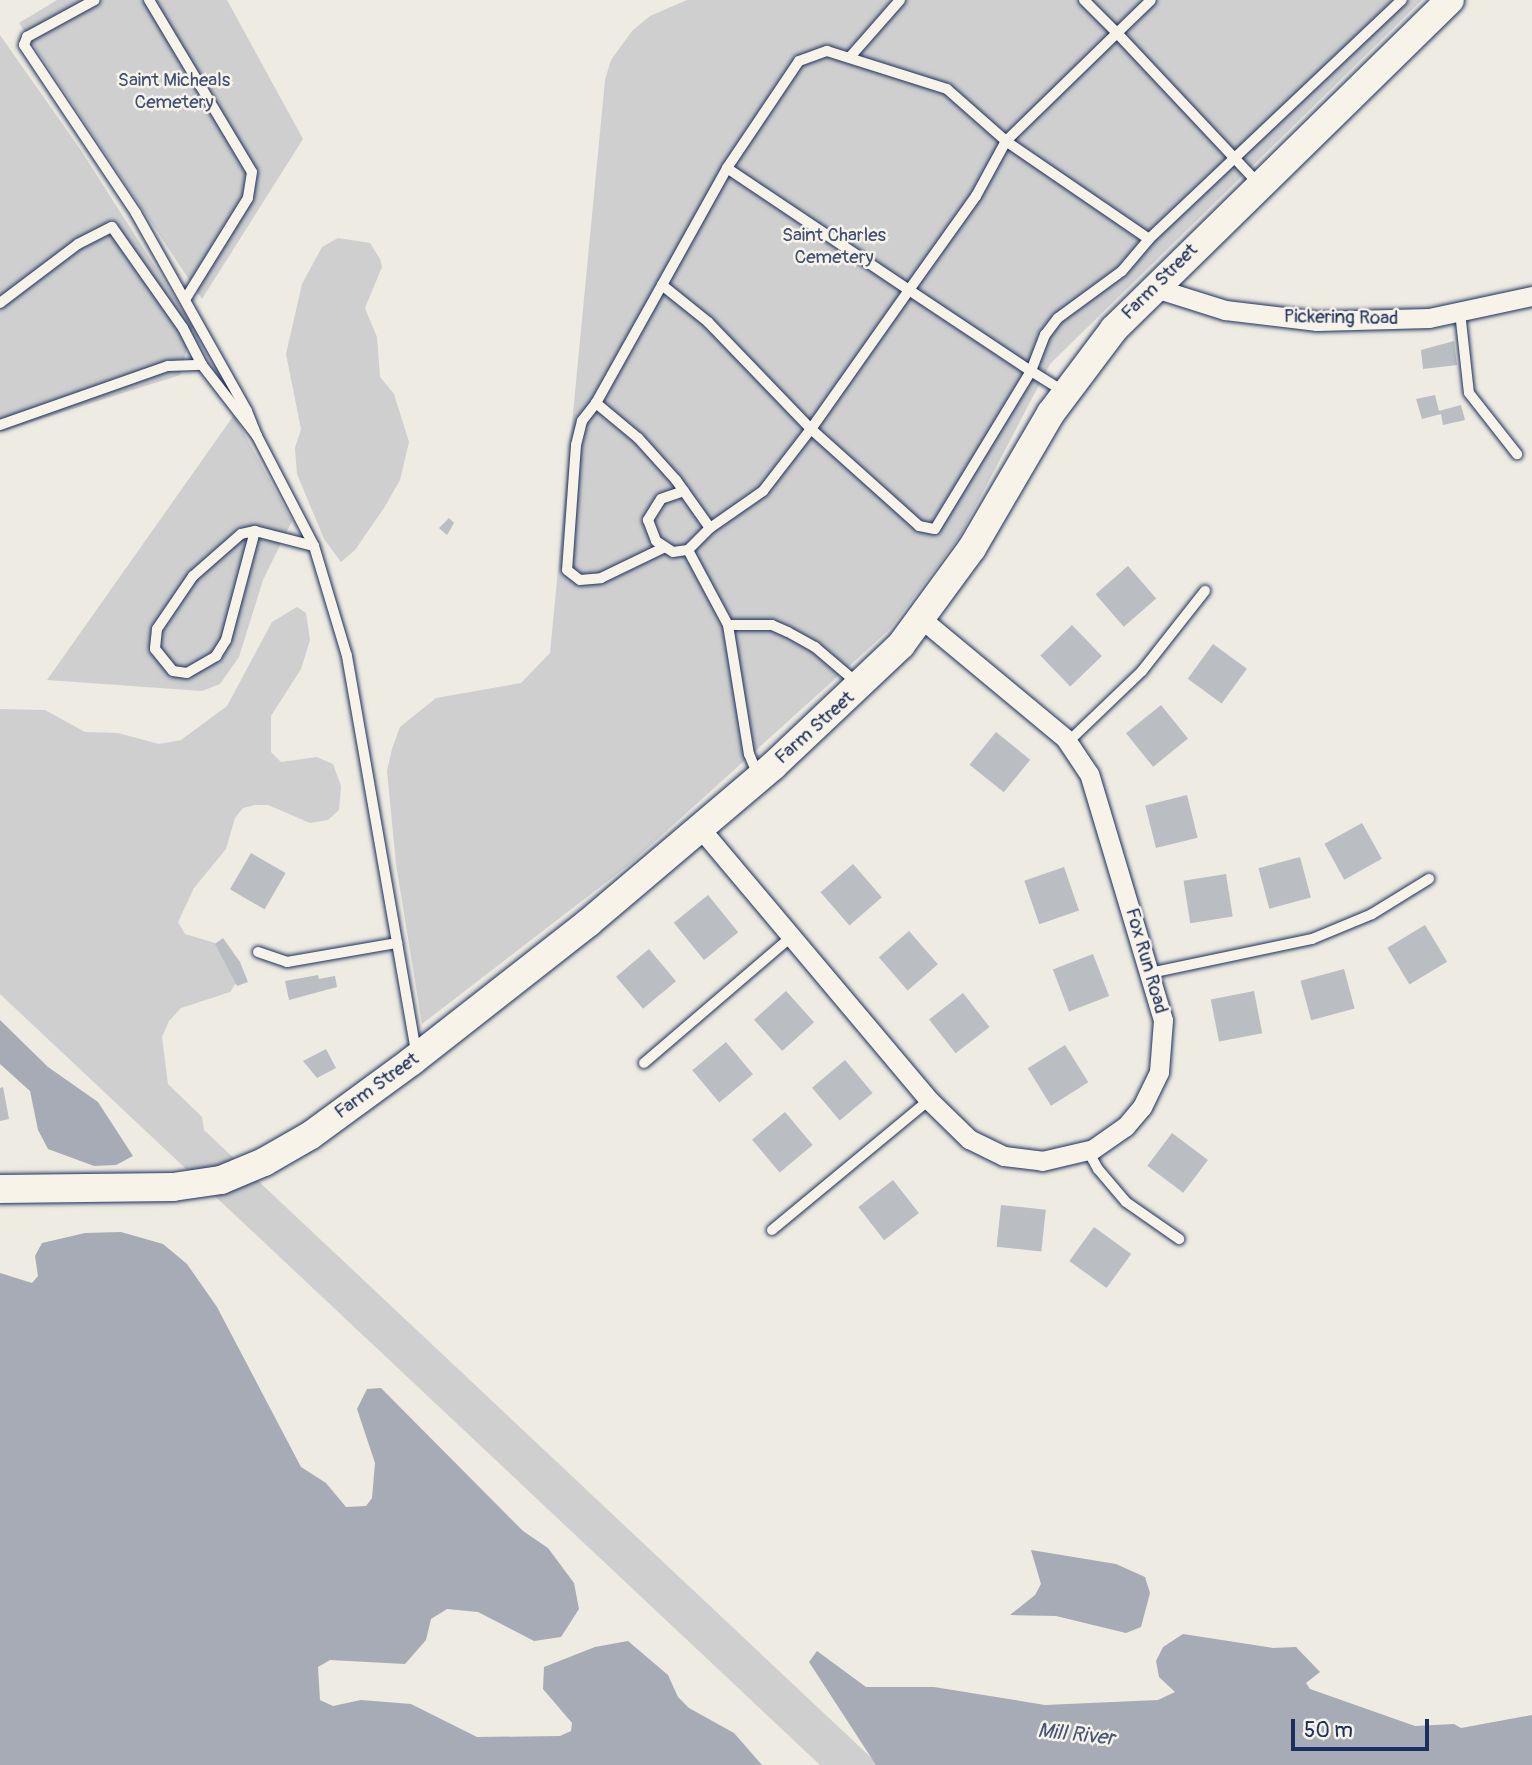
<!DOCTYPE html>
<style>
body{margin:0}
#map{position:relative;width:1532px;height:1765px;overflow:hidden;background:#eeebe2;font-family:Pangolin,sans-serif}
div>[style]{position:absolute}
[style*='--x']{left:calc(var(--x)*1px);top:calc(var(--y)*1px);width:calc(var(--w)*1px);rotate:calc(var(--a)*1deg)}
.green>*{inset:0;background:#cfcfcf}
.water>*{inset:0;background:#a6abb5}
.building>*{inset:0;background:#babdc2;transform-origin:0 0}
.roads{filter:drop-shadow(0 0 2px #1b2f5e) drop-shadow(0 0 2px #1b2f5e)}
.lane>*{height:10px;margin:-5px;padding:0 5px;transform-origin:5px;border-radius:5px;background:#f7f3e8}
.street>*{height:19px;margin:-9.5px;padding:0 9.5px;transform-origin:9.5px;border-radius:9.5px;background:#f7f3e8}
.secondary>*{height:28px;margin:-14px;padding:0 14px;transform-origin:14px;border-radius:14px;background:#f7f3e8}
span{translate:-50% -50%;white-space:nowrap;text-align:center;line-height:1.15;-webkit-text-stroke:5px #f7f3e8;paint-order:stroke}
.park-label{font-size:19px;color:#3f4f75}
.street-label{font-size:19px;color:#1b2f5e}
.water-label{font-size:21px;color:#455478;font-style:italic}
.scale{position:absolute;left:1291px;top:1719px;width:138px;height:32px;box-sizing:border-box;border:4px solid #1b2f5e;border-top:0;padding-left:9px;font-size:21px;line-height:24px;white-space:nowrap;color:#1b2f5e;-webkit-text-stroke:5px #f7f3e8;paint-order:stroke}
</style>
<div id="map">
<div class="green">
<div style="clip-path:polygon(57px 0,227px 0,303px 139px,202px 299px,19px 23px)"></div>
<div style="clip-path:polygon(687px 0,1422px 0,1050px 364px,960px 536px,889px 630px,630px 864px,422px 1024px,396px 864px,387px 771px,392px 749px,400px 727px,436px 698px,521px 683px,550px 653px,605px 80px,611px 60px,632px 31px,650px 16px)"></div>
<div style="clip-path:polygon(0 35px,80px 149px,193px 326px,180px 375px,0 432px)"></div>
<div style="clip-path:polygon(338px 238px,370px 243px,380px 259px,382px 267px,365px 308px,377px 337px,380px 377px,394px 394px,409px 442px,400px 480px,384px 508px,355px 550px,341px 562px,324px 539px,297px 474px,295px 448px,301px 429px,286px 354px,302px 284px,322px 247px)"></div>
<div style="clip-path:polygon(234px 415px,292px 521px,263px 580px,239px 657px,220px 684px,202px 691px,47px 680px)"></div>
<div style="clip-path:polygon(297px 607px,306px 613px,310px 640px,301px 669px,271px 716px,271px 752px,281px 762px,317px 757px,333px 764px,341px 786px,339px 810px,328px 820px,310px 823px,268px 805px,255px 805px,243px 808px,235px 818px,226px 849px,194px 888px,178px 922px,185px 934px,215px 943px,236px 983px,230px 992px,181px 1008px,169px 1021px,162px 1037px,168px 1084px,202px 1117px,204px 1130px,879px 1765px,820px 1765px,0 994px,0 709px,45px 710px,85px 732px,118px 733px,159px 744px,181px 740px,227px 706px,272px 622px)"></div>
</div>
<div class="water">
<div style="clip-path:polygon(0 1020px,48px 1067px,98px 1102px,133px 1156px,116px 1165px,94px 1166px,48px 1149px,38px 1130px,30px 1091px,0 1064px)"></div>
<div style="clip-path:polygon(121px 1232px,163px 1244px,187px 1264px,217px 1307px,301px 1467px,326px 1483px,346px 1507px,366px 1506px,372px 1498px,375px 1463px,357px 1409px,367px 1389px,381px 1388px,523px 1531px,548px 1548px,574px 1583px,579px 1609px,561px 1637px,534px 1641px,478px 1612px,447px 1609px,431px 1619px,426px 1640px,405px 1664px,330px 1660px,318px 1667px,320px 1700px,333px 1706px,361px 1700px,411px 1704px,477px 1737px,560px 1736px,571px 1731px,572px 1723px,543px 1689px,544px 1667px,595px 1647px,628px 1641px,668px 1675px,678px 1697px,689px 1708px,734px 1733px,762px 1765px,0 1765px,0 1273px,32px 1283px,38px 1276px,35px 1256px,42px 1243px,85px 1233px)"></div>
<div style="clip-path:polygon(1031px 1550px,1116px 1564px,1145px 1577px,1150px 1593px,1141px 1627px,1126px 1633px,1056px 1616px,1010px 1615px,1035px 1595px,1041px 1584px)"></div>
<div style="clip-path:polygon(1183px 1634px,1273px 1648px,1296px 1647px,1320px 1672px,1306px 1683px,1310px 1689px,1415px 1726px,1454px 1724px,1461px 1728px,1532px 1715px,1532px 1765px,876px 1765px,809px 1662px,817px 1651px,866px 1687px,934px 1687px,1045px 1705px,1158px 1700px,1175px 1692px,1159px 1677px,1156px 1661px,1163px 1647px)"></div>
</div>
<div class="building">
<div style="clip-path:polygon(1454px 341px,1457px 365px,1423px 369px,1421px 350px)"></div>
<div style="clip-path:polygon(1435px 395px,1439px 411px,1461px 405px,1465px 420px,1443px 425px,1441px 414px,1422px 419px,1416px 399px)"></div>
<div style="clip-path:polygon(449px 518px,454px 523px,447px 535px,439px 528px)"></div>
<div style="left:1128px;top:566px;width:43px;height:43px;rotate:49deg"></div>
<div style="left:1072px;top:625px;width:43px;height:44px;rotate:46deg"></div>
<div style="left:1213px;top:644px;width:42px;height:43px;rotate:36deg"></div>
<div style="left:1161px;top:705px;width:43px;height:45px;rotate:51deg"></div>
<div style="left:996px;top:732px;width:44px;height:42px;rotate:39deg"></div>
<div style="left:1187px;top:795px;width:44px;height:43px;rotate:76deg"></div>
<div style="left:1362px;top:823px;width:41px;height:43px;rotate:61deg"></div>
<div style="left:251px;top:853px;width:40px;height:42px;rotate:30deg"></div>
<div style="left:1300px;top:857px;width:42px;height:43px;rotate:75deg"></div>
<div style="left:853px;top:864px;width:44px;height:43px;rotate:49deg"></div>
<div style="left:1064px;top:867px;width:46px;height:42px;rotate:71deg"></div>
<div style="left:1226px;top:874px;width:43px;height:43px;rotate:81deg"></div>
<div style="left:708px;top:895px;width:48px;height:44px;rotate:51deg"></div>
<div style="left:1425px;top:925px;width:43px;height:44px;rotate:59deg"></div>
<div style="left:909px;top:931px;width:44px;height:40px;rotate:49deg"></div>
<div style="clip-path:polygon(223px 938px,240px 962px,248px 982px,237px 986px,215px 944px)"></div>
<div style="left:649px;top:949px;width:42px;height:43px;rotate:50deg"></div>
<div style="left:1093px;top:954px;width:45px;height:43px;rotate:69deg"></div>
<div style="left:1344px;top:969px;width:41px;height:45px;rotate:75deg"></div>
<div style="clip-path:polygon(318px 975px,319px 979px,335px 976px,337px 987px,289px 1000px,285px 981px)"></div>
<div style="left:786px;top:991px;width:42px;height:43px;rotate:48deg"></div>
<div style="left:1254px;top:991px;width:43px;height:44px;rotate:79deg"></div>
<div style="left:963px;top:993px;width:43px;height:43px;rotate:52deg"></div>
<div style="left:726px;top:1042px;width:42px;height:44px;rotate:50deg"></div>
<div style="left:1065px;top:1045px;width:44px;height:44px;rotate:58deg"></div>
<div style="clip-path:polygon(326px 1049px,336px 1068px,317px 1078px,303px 1061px)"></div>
<div style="left:845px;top:1060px;width:43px;height:43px;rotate:50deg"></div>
<div style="clip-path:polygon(3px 1087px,9px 1119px,0 1121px,0 1088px)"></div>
<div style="left:785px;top:1112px;width:43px;height:43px;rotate:50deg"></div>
<div style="left:1172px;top:1133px;width:45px;height:41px;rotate:37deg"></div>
<div style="left:893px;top:1180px;width:42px;height:44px;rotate:52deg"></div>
<div style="left:1001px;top:1205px;width:45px;height:42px;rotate:6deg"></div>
<div style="left:1094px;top:1227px;width:46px;height:42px;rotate:36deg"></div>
</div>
<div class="roads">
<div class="lane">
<div style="--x:149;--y:0;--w:200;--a:59.1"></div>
<div style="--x:252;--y:172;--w:26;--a:99"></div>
<div style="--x:248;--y:198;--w:118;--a:121.8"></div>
<div style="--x:1084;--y:0;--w:47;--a:45"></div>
<div style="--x:1117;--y:33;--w:47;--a:-44.1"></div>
<div style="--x:827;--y:51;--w:126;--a:17.6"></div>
<div style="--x:947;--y:89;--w:79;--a:41.4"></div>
<div style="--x:1006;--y:141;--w:63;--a:118.6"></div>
<div style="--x:976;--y:196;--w:115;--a:125.5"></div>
<div style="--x:909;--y:290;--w:219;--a:-146.2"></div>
<div style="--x:727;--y:168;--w:129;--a:-56.1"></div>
<div style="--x:799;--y:61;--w:30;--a:-20"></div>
<div style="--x:850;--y:57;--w:76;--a:-48.7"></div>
<div style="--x:1149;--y:239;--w:173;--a:-145.6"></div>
<div style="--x:1006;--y:141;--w:155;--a:-44.2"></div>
<div style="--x:1117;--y:33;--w:207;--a:46.8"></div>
<div style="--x:662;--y:285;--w:134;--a:-60.9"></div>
<div style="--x:0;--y:303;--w:98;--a:-37.1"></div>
<div style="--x:78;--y:244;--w:38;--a:-27"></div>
<div style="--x:112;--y:227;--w:123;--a:54.9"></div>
<div style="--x:183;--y:328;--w:42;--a:62.8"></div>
<div style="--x:202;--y:365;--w:90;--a:52.2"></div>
<div style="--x:257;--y:436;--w:27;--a:-112"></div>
<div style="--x:247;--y:411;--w:227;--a:-119.3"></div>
<div style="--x:136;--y:213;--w:202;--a:-123.7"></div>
<div style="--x:24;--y:45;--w:9;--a:-69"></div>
<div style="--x:27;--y:37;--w:77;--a:-28.6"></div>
<div style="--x:1460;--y:312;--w:81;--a:83.7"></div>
<div style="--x:1469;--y:393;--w:78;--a:51.8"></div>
<div style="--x:596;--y:403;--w:23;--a:128"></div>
<div style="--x:582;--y:421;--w:25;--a:104"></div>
<div style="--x:576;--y:445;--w:125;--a:94.1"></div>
<div style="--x:567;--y:570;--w:16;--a:38"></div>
<div style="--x:580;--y:580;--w:21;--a:-5"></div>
<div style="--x:601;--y:578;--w:69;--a:-25.8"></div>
<div style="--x:0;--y:425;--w:178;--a:-19.4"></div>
<div style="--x:168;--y:366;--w:34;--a:-2"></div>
<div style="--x:257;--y:436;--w:124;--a:62.6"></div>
<div style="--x:684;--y:491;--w:24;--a:161"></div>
<div style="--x:661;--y:499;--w:25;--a:122"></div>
<div style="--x:648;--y:520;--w:22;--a:69"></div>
<div style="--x:656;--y:541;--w:20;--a:33"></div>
<div style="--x:673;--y:552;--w:15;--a:-8"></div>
<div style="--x:688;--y:550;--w:31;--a:-45"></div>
<div style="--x:710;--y:528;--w:65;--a:-34.9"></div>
<div style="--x:763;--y:491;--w:78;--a:-52.3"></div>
<div style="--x:811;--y:429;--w:145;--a:41.9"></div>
<div style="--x:919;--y:526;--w:16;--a:11"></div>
<div style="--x:935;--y:529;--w:185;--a:-58.7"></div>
<div style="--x:1031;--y:371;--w:40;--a:32"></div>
<div style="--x:710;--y:528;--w:59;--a:-125.3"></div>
<div style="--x:676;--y:480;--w:57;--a:-132.1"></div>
<div style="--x:638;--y:438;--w:55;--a:-140.2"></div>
<div style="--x:596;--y:403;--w:135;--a:-60.8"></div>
<div style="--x:662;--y:285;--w:59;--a:38.8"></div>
<div style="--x:708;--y:322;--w:149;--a:46.1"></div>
<div style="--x:811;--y:429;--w:170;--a:-54.8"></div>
<div style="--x:909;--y:290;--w:146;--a:33.6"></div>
<div style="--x:1031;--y:371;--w:39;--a:-69"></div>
<div style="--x:1045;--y:335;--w:21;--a:-53"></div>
<div style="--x:1058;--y:318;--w:79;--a:-36.3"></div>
<div style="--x:1122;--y:271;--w:42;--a:-49.8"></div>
<div style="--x:1149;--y:239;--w:348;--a:-43.4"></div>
<div style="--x:255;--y:531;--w:14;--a:168"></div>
<div style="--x:241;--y:534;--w:64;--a:138.8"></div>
<div style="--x:193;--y:576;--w:64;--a:124.2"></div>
<div style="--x:157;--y:629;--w:20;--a:96"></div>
<div style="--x:155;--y:649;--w:28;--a:51"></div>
<div style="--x:173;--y:671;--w:14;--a:8"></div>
<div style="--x:187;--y:673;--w:34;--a:-30"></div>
<div style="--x:216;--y:656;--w:19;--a:-58"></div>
<div style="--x:226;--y:640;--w:113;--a:-75.1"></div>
<div style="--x:255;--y:531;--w:61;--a:14.3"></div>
<div style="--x:314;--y:546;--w:115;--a:73.3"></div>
<div style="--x:347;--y:656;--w:403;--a:80.1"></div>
<div style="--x:688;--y:550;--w:85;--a:61.9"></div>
<div style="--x:728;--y:625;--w:131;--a:80.8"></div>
<div style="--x:749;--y:754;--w:25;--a:67"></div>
<div style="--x:728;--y:625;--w:44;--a:0"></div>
<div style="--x:772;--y:625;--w:17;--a:24"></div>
<div style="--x:788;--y:632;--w:31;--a:29"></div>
<div style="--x:815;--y:647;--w:54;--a:40.5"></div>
<div style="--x:1068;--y:742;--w:103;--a:-43.8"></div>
<div style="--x:1142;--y:671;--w:102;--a:-51.8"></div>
<div style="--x:258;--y:952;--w:31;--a:19"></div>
<div style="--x:287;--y:962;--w:112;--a:-9.8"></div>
<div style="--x:1150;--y:973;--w:166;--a:-11.9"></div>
<div style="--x:1312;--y:939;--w:65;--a:-22.6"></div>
<div style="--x:1372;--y:914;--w:67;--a:-31.6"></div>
<div style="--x:644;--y:1063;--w:194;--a:-40.6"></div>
<div style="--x:1088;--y:1151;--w:21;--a:61"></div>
<div style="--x:1098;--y:1169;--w:43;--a:49.7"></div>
<div style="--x:1126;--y:1202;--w:65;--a:34.9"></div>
<div style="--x:772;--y:1230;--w:204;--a:-39.6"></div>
</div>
<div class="street">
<div style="--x:1152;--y:287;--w:77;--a:17.5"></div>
<div style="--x:1225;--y:310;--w:93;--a:6.8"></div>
<div style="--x:1317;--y:321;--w:112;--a:-1.5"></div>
<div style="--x:1429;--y:318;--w:105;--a:-12.1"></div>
<div style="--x:700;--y:828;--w:356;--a:49.9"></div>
<div style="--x:929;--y:1100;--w:56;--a:44.3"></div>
<div style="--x:969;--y:1139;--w:39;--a:26"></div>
<div style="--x:1004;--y:1156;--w:38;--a:7"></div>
<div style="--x:1042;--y:1161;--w:52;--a:-13.2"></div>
<div style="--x:1093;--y:1149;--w:39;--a:-35"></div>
<div style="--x:1125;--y:1127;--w:26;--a:-50"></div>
<div style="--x:1142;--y:1107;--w:39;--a:-64"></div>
<div style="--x:1159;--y:1072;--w:52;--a:-85.6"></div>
<div style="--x:1163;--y:1020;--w:257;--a:-106.7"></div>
<div style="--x:1089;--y:774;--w:43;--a:-123.7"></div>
<div style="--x:1065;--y:738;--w:185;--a:-140.3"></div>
</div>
<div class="secondary">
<div style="--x:0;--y:1189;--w:173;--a:-0.7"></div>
<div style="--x:173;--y:1187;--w:49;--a:-8.3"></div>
<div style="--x:221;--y:1180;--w:47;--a:-22.7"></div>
<div style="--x:264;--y:1162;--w:54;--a:-29.9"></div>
<div style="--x:311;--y:1135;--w:125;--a:-36.2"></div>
<div style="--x:412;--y:1061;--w:224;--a:-38.1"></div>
<div style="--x:588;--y:923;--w:243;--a:-40.3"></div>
<div style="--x:773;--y:766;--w:176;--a:-43.4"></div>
<div style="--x:901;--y:645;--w:120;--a:-53.8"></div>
<div style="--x:972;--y:548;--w:156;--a:-59.7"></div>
<div style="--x:1051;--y:413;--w:105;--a:-53.1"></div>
<div style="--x:1114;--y:329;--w:470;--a:-44.4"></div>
</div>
</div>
<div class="park-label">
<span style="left:174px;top:92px">Saint Micheals<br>Cemetery</span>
<span style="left:834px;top:247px">Saint Charles<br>Cemetery</span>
</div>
<div class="street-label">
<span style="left:1160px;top:282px;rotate:-45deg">Farm Street</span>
<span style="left:1341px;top:318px;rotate:1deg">Pickering Road</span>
<span style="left:815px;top:728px;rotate:-42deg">Farm Street</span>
<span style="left:1146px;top:961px;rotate:74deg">Fox Run Road</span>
<span style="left:377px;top:1086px;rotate:-36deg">Farm Street</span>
</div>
<div class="water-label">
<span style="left:1076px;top:1735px;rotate:6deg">Mill River</span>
</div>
<div class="scale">50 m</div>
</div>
